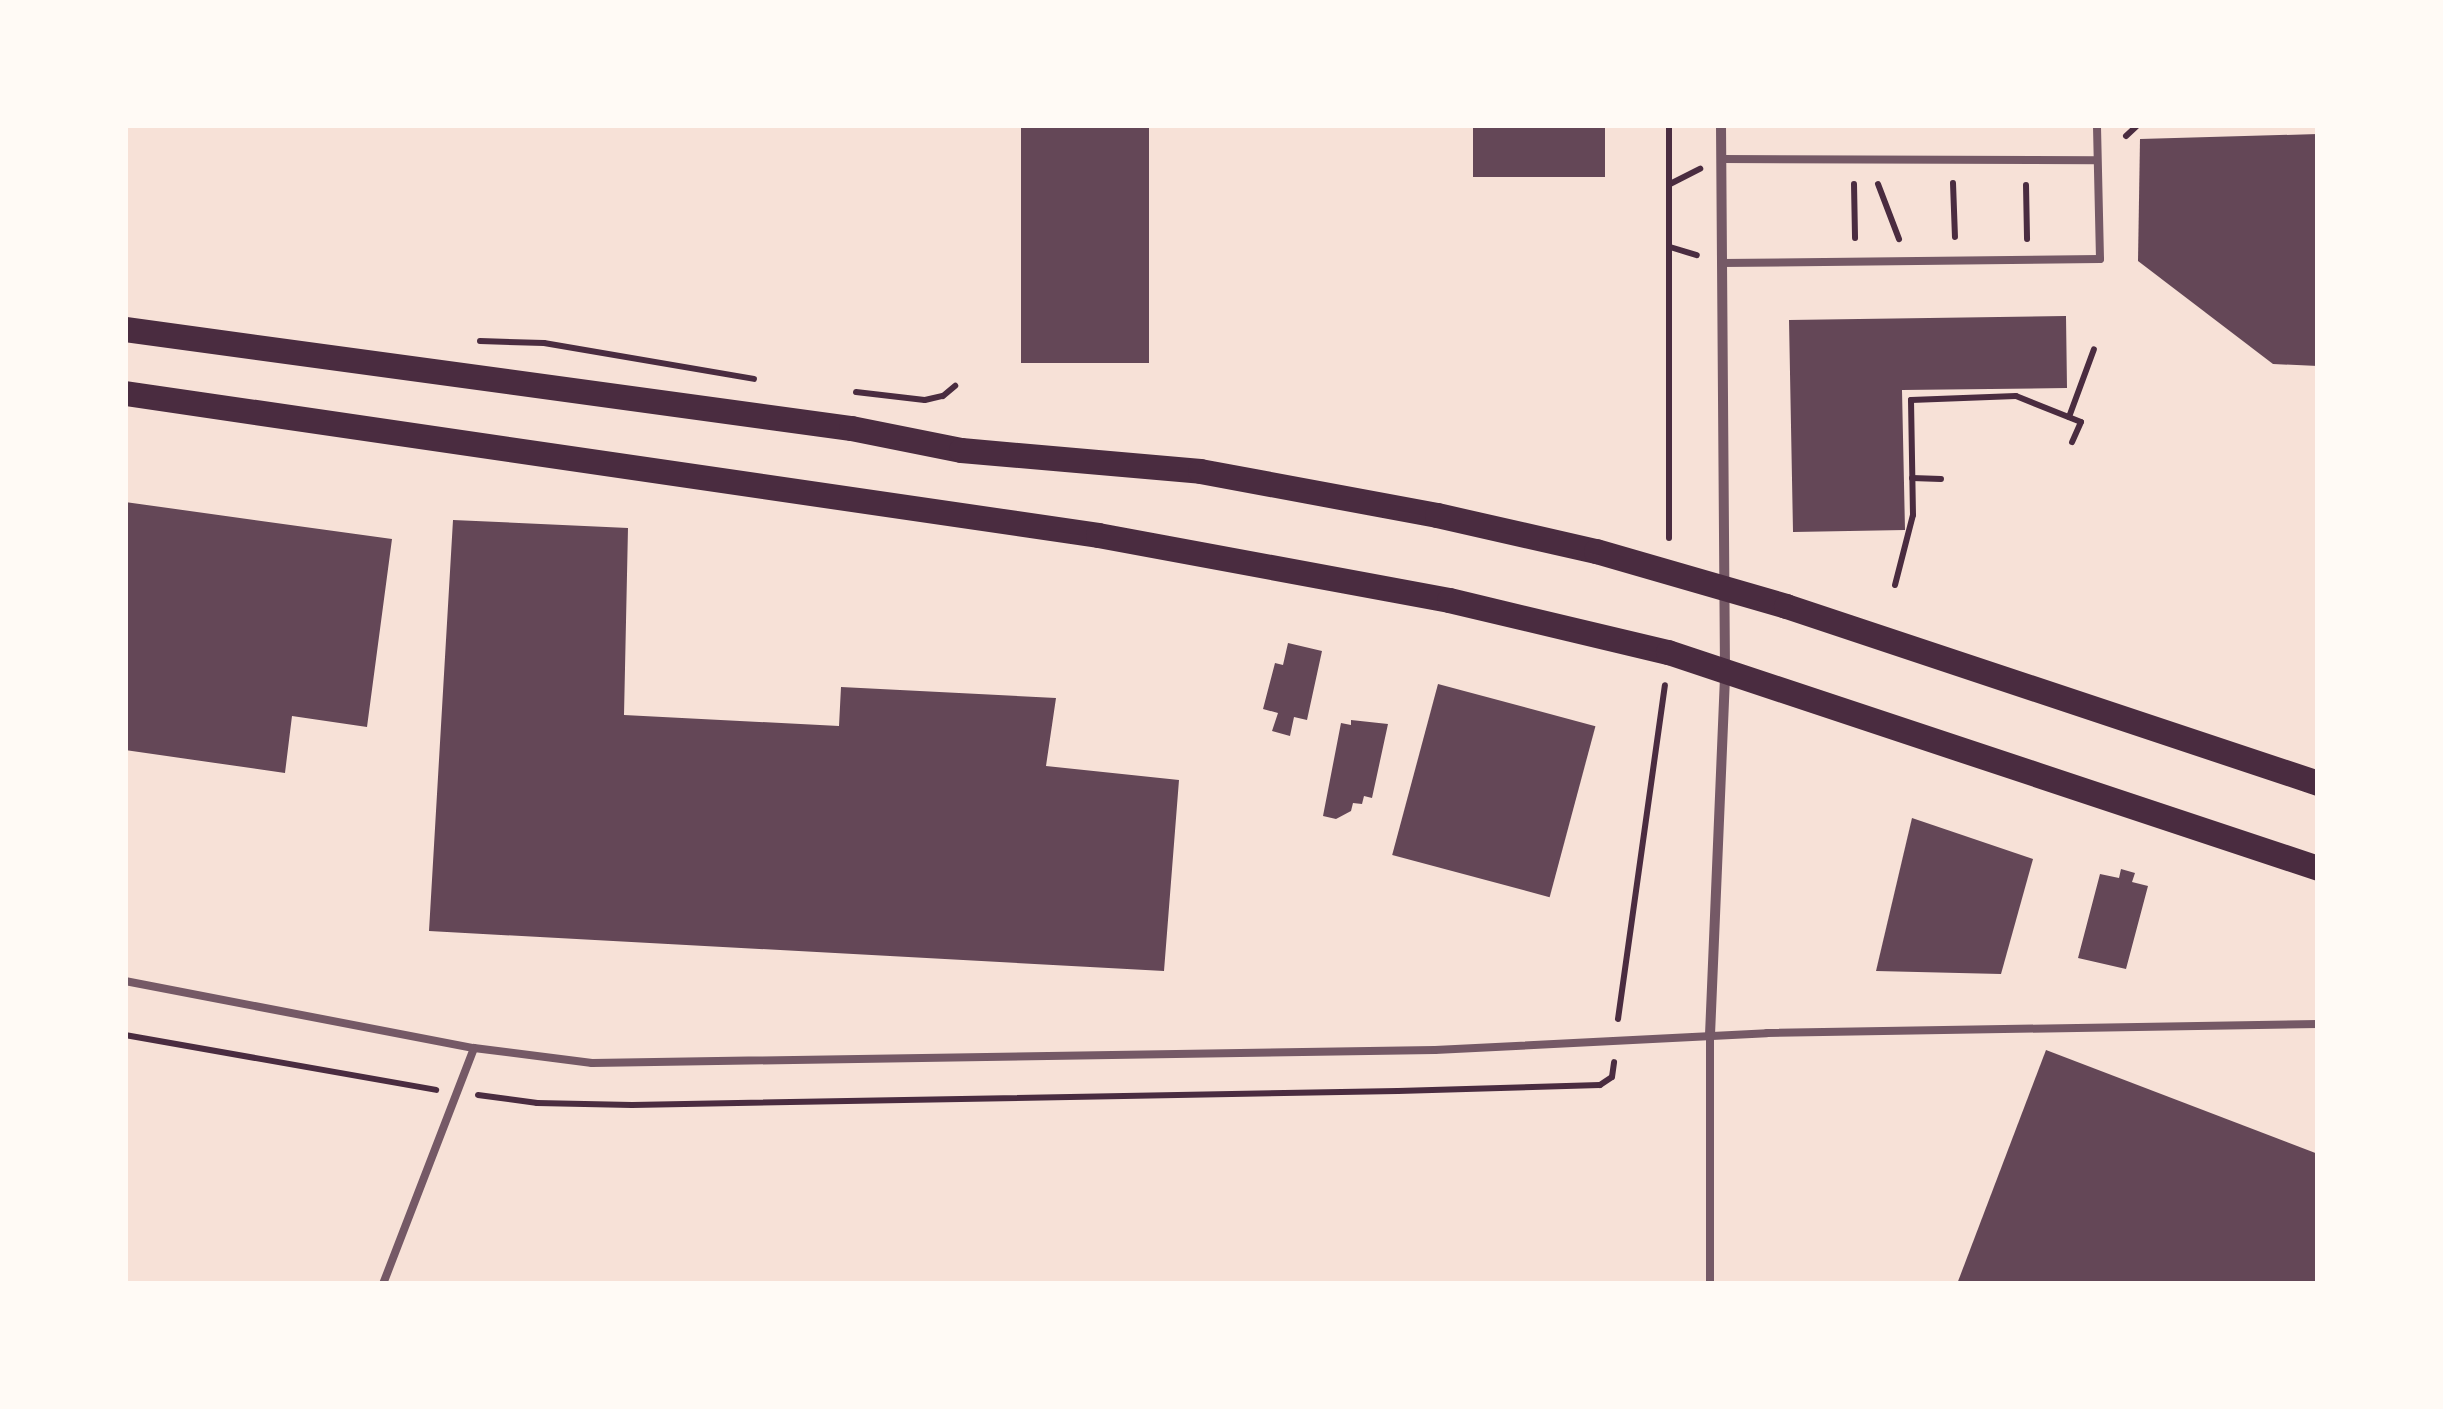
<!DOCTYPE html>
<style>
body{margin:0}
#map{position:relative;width:2443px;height:1409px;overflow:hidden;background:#f7e1d7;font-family:"Zilla Slab",serif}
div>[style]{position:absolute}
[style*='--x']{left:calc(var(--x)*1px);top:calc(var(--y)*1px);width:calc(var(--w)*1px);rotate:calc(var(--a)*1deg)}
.building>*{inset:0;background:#644757;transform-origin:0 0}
.path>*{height:6px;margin:-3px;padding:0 3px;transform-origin:3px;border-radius:3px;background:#4a2c40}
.service>*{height:8px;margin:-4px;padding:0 4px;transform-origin:4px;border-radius:4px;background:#755966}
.minor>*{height:10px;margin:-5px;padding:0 5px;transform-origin:5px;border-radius:5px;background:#755966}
.primary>*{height:25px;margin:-12.5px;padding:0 12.5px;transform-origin:12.5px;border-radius:12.5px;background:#4a2c40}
span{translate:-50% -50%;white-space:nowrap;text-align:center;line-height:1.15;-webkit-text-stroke:8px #fffaf5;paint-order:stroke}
.frame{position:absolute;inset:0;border:128px solid #fffaf5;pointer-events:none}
</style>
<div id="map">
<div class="building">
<div style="left:1021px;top:125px;width:128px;height:238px"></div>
<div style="left:1473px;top:125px;width:132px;height:52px"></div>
<div style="clip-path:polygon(2318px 134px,2318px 366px,2273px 364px,2138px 261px,2140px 139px)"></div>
<div style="clip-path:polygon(2066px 316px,2067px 388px,1902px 390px,1905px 530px,1793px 532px,1789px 320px)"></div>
<div style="clip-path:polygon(125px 502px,392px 539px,367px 727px,292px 716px,285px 773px,125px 750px)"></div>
<div style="clip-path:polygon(453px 520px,628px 528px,624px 715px,839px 726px,841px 687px,1056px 698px,1046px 766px,1179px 780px,1164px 971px,429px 931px)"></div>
<div style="clip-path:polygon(1288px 643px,1322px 651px,1307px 720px,1294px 717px,1290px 736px,1272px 731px,1278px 713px,1263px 709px,1275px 663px,1283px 665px)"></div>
<div style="left:1438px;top:684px;width:163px;height:177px;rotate:15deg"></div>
<div style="clip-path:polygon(1351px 720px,1388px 724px,1372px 798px,1364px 796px,1362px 804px,1353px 803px,1351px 811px,1336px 819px,1323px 816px,1341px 723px,1351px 725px)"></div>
<div style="clip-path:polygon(1912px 818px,2033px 859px,2001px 974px,1876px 971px)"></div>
<div style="clip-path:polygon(2121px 869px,2135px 873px,2132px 882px,2148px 886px,2126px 969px,2078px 958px,2100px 874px,2119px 878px)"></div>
<div style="clip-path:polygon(2046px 1050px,2318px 1154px,2318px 1284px,1957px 1284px)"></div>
</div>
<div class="path">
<div style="--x:2126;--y:136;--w:16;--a:-43"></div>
<div style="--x:1953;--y:183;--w:54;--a:87.9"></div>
<div style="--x:1670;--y:184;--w:34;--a:-27"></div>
<div style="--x:1854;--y:184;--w:54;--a:88.9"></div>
<div style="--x:1878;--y:184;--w:59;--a:69.1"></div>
<div style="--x:2026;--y:185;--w:54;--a:88.9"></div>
<div style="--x:1670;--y:247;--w:28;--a:17"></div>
<div style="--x:480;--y:341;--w:64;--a:1.8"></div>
<div style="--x:544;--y:343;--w:213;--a:9.7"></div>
<div style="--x:856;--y:392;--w:69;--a:6.6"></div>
<div style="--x:925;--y:400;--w:18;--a:-13"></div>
<div style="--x:943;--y:396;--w:16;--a:-40"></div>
<div style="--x:2069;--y:417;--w:72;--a:-69.8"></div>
<div style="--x:1912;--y:478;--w:29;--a:2"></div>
<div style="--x:1669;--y:538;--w:413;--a:-90"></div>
<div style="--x:1895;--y:585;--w:72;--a:-75.6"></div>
<div style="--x:1913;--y:515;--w:115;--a:-91"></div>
<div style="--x:1911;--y:400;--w:105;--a:-2.2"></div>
<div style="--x:2016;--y:396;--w:70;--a:21.8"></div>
<div style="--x:2081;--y:422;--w:22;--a:114"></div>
<div style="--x:1618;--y:1019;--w:337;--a:-82"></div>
<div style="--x:125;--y:1035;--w:316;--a:10"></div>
<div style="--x:478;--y:1095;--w:60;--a:7.7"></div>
<div style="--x:537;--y:1103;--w:95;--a:1.2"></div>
<div style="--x:632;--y:1105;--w:766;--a:-1.05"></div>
<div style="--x:1398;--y:1091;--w:202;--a:-1.7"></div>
<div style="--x:1600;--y:1085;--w:14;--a:-34"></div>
<div style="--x:1612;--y:1077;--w:15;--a:-82"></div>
</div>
<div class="service">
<div style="--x:1721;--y:159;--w:376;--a:0.2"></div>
<div style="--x:1722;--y:263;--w:378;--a:-0.6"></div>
<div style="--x:2100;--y:259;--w:134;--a:-91.3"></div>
<div style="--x:125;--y:981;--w:355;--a:10.9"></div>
<div style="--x:474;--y:1048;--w:119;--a:7.2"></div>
<div style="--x:592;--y:1063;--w:843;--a:-0.88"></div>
<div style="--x:1435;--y:1050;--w:332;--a:-2.9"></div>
<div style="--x:1767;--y:1033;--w:551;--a:-0.94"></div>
<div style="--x:1710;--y:1035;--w:249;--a:90"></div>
<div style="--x:383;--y:1284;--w:253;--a:-68.9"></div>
</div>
<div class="minor">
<div style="--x:1710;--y:1035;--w:364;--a:-87.6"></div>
<div style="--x:1725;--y:671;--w:546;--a:-90.42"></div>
</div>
<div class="primary">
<div style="--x:125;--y:329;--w:733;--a:7.77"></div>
<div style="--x:851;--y:428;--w:112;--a:11.3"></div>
<div style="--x:961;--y:450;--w:240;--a:5"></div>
<div style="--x:1200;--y:471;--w:241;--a:10.5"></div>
<div style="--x:1437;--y:515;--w:163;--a:12.8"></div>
<div style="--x:1596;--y:551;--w:198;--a:16.1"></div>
<div style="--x:1786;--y:606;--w:561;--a:18.4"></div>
<div style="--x:125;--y:393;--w:983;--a:8.3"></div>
<div style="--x:1098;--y:535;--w:357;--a:10.5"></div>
<div style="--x:1449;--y:600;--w:225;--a:13.4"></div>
<div style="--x:1668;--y:652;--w:685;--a:18.38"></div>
</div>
<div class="frame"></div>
</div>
